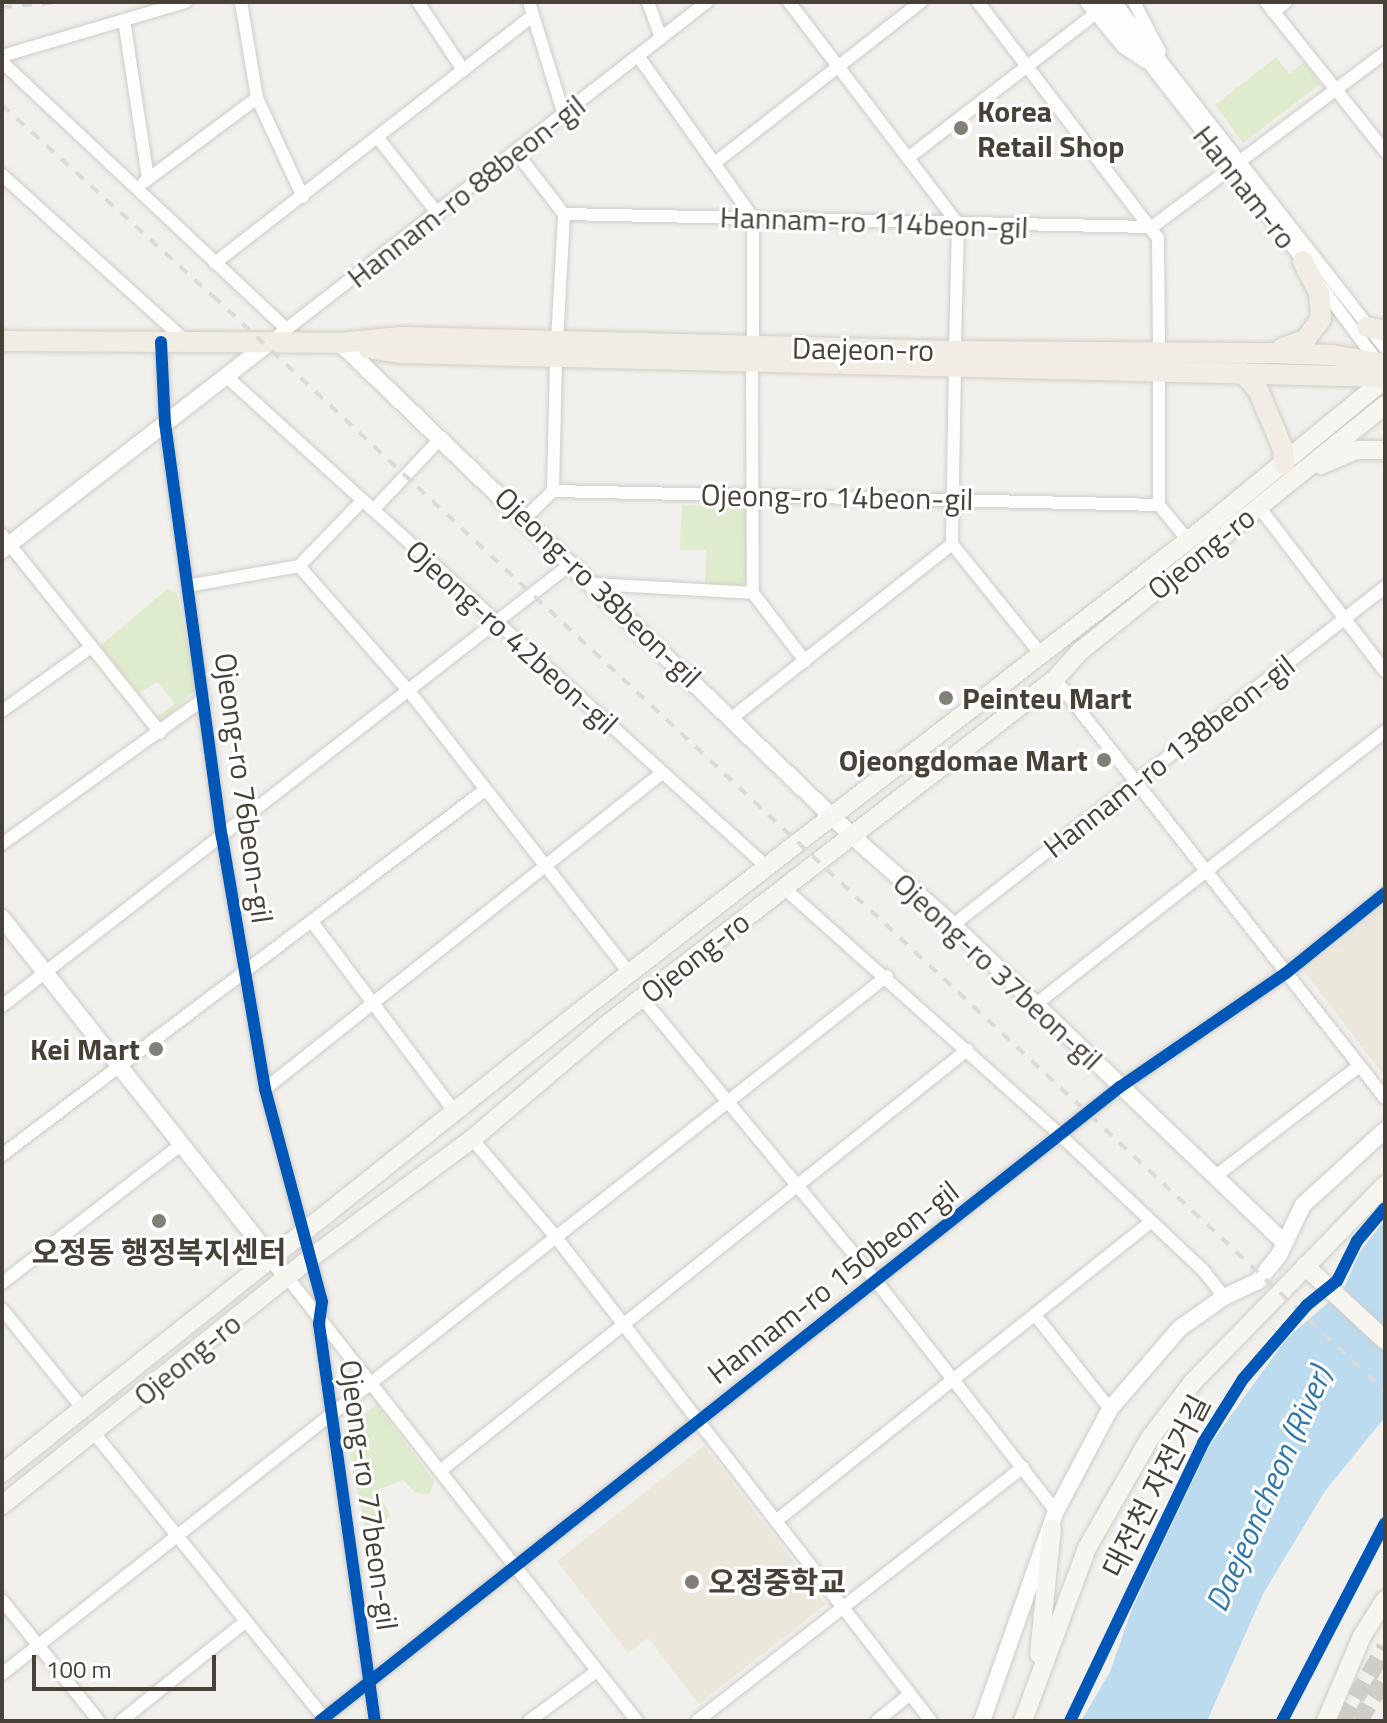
<!DOCTYPE html>
<meta charset="utf-8">
<style>
body{margin:0}
#map{position:relative;width:1387px;height:1723px;overflow:hidden;background:#f1f0ec;font-family:"Titillium Web","Noto Sans KR",sans-serif}
div>[style]{position:absolute}
[style*='--x']{left:calc(var(--x)*1px);top:calc(var(--y)*1px);width:calc(var(--w)*1px);rotate:calc(var(--a)*1deg)}
.education>*{inset:0;background:#ece7db}
.green>*{inset:0;background:#dfebcd}
.water>*{inset:0;background:#bddbee}
.secondary-tunnel>*{height:18px;margin-top:-9px;transform-origin:0;background:repeating-linear-gradient(90deg,#cfcdc8 0 18px,transparent 0 27px)}
.roads{filter:drop-shadow(0 0 2px #ceccc8) drop-shadow(0 0 2px #ceccc8)}
.minor>*{height:12px;margin:-6px;padding:0 6px;transform-origin:6px;border-radius:6px;background:#fdfdfc}
.tertiary>*{height:16px;margin:-8px;padding:0 8px;transform-origin:8px;border-radius:8px;background:#fdfdfc}
.secondary>*{height:18px;margin:-9px;padding:0 9px;transform-origin:9px;border-radius:9px;background:#f7f5ef}
.primary>*{height:20px;margin:-10px;padding:0 10px;transform-origin:10px;border-radius:10px;background:#f1ede5}
.rail>*{height:4px;margin-top:-2px;transform-origin:0;background:repeating-linear-gradient(90deg,#dadad9 0 10px,transparent 0 20px)}
.cycleway>*{height:12px;margin:-6px;padding:0 6px;transform-origin:6px;border-radius:6px;background:#0057b8}
.dots>*{width:22px;height:22px;translate:-50% -50%;box-sizing:border-box;border:4px solid #fff;border-radius:50%}
span{translate:-50% -50%;white-space:nowrap;text-align:center;line-height:1.15;-webkit-text-stroke:6px #fff;paint-order:stroke}
.poi-label{font-size:30px;color:#484137;font-weight:700}
.left{translate:0 -50%;text-align:left}
.right{translate:-100% -50%;text-align:right}
.street-label{font-size:30px;color:#484137}
.water-label{font-size:32px;color:#3078aa;font-style:italic}
.frame{position:absolute;inset:0;border:4px solid #484137;pointer-events:none}
.scale{position:absolute;left:32px;top:1655px;width:184px;height:36px;box-sizing:border-box;border:4px solid #484137;border-top:0;padding-left:10px;font-size:24px;line-height:28px;white-space:nowrap;color:#484137;-webkit-text-stroke:6px #fff;paint-order:stroke}
</style>
<div id="map">
<div class="education">
<div style="clip-path:polygon(1385px 905px,1385px 1077px,1304px 971px)"></div>
<div style="clip-path:polygon(704px 1446px,826px 1604px,699px 1704px,648px 1638px,628px 1653px,557px 1561px)"></div>
</div>
<div class="green">
<div style="clip-path:polygon(1276px 57px,1289px 74px,1304px 62px,1320px 84px,1243px 143px,1215px 105px)"></div>
<div style="clip-path:polygon(682px 505px,746px 508px,749px 584px,705px 585px,706px 550px,680px 550px)"></div>
<div style="clip-path:polygon(167px 589px,177px 593px,197px 688px,164px 720px,156px 717px,175px 704px,158px 682px,139px 693px,100px 646px)"></div>
<div style="clip-path:polygon(377px 1404px,434px 1481px,429px 1495px,416px 1493px,403px 1480px,377px 1490px,391px 1516px,366px 1533px,344px 1429px)"></div>
</div>
<div class="water">
<div style="clip-path:polygon(1385px 1219px,1385px 1417px,1325px 1491px,1263px 1594px,1207px 1721px,1081px 1721px,1110px 1672px,1132px 1609px,1209px 1446px,1286px 1339px,1343px 1290px,1359px 1253px)"></div>
</div>
<div class="secondary-tunnel">
<div style="--x:1342;--y:1721;--w:85;--a:-59.5"></div>
<div style="--x:1359;--y:1721;--w:51;--a:-59.4"></div>
</div>
<div class="roads">
<div class="minor">
<div style="--x:241;--y:2;--w:97;--a:80.5"></div>
<div style="--x:257;--y:98;--w:109;--a:65.1"></div>
<div style="--x:418;--y:2;--w:82;--a:56.5"></div>
<div style="--x:529;--y:2;--w:118;--a:72.8"></div>
<div style="--x:648;--y:2;--w:38;--a:70"></div>
<div style="--x:789;--y:2;--w:279;--a:52.7"></div>
<div style="--x:958;--y:224;--w:127;--a:91.4"></div>
<div style="--x:978;--y:2;--w:297;--a:52.7"></div>
<div style="--x:1158;--y:238;--w:112;--a:89.5"></div>
<div style="--x:1086;--y:2;--w:58;--a:50.6"></div>
<div style="--x:1123;--y:47;--w:27;--a:34"></div>
<div style="--x:1101;--y:2;--w:333;--a:52"></div>
<div style="--x:1115;--y:2;--w:439;--a:52"></div>
<div style="--x:1134;--y:2;--w:56;--a:62.5"></div>
<div style="--x:1266;--y:2;--w:191;--a:51.4"></div>
<div style="--x:1273;--y:12;--w:16;--a:-38"></div>
<div style="--x:124;--y:20;--w:160;--a:81.4"></div>
<div style="--x:2;--y:56;--w:192;--a:-16.4"></div>
<div style="--x:638;--y:56;--w:199;--a:54.6"></div>
<div style="--x:753;--y:218;--w:128;--a:90"></div>
<div style="--x:2;--y:62;--w:390;--a:43.2"></div>
<div style="--x:378;--y:138;--w:97;--a:51.7"></div>
<div style="--x:516;--y:152;--w:78;--a:52.3"></div>
<div style="--x:564;--y:214;--w:588;--a:1.27"></div>
<div style="--x:1152;--y:227;--w:291;--a:-36.8"></div>
<div style="--x:908;--y:158;--w:236;--a:-37.6"></div>
<div style="--x:716;--y:162;--w:260;--a:-38"></div>
<div style="--x:2;--y:175;--w:249;--a:42.1"></div>
<div style="--x:144;--y:182;--w:141;--a:-36.6"></div>
<div style="--x:215;--y:263;--w:403;--a:-37.9"></div>
<div style="--x:1321;--y:286;--w:97;--a:53.4"></div>
<div style="--x:557;--y:341;--w:127;--a:-86.8"></div>
<div style="--x:161;--y:342;--w:81;--a:87.2"></div>
<div style="--x:165;--y:423;--w:418;--a:82.2"></div>
<div style="--x:222;--y:837;--w:256;--a:80.3"></div>
<div style="--x:265;--y:1089;--w:220;--a:75"></div>
<div style="--x:322;--y:1302;--w:22;--a:98"></div>
<div style="--x:319;--y:1324;--w:401;--a:82"></div>
<div style="--x:270;--y:342;--w:554;--a:-37.88"></div>
<div style="--x:752;--y:362;--w:231;--a:89.8"></div>
<div style="--x:955;--y:367;--w:177;--a:91"></div>
<div style="--x:952;--y:544;--w:140;--a:51.1"></div>
<div style="--x:1159;--y:369;--w:136;--a:90"></div>
<div style="--x:1159;--y:505;--w:44;--a:50.5"></div>
<div style="--x:227;--y:377;--w:731;--a:42.23"></div>
<div style="--x:553;--y:491;--w:135;--a:-88.7"></div>
<div style="--x:1259;--y:507;--w:207;--a:52.5"></div>
<div style="--x:373;--y:510;--w:99;--a:-46.6"></div>
<div style="--x:525;--y:518;--w:39;--a:-44"></div>
<div style="--x:553;--y:491;--w:606;--a:1.32"></div>
<div style="--x:2;--y:535;--w:253;--a:51.3"></div>
<div style="--x:299;--y:566;--w:167;--a:48.7"></div>
<div style="--x:409;--y:691;--w:358;--a:52"></div>
<div style="--x:594;--y:584;--w:159;--a:3.2"></div>
<div style="--x:187;--y:586;--w:114;--a:-10.1"></div>
<div style="--x:299;--y:566;--w:91;--a:-45.9"></div>
<div style="--x:753;--y:593;--w:86;--a:52.6"></div>
<div style="--x:1055;--y:679;--w:533;--a:51.78"></div>
<div style="--x:2;--y:711;--w:110;--a:-35.7"></div>
<div style="--x:733;--y:717;--w:279;--a:-38.3"></div>
<div style="--x:2;--y:844;--w:249;--a:-35.7"></div>
<div style="--x:784;--y:888;--w:370;--a:41.8"></div>
<div style="--x:1060;--y:1135;--w:197;--a:43.4"></div>
<div style="--x:1203;--y:1270;--w:34;--a:52"></div>
<div style="--x:312;--y:922;--w:240;--a:53.1"></div>
<div style="--x:953;--y:925;--w:549;--a:-38.04"></div>
<div style="--x:642;--y:998;--w:367;--a:50.4"></div>
<div style="--x:876;--y:1281;--w:292;--a:52"></div>
<div style="--x:1036;--y:1004;--w:443;--a:-38"></div>
<div style="--x:2;--y:1006;--w:722;--a:-37.85"></div>
<div style="--x:265;--y:1089;--w:507;--a:-38.52"></div>
<div style="--x:472;--y:1139;--w:128;--a:49.4"></div>
<div style="--x:555;--y:1236;--w:614;--a:52.22"></div>
<div style="--x:2;--y:1155;--w:605;--a:-37.08"></div>
<div style="--x:1217;--y:1175;--w:179;--a:-37.5"></div>
<div style="--x:287;--y:1277;--w:565;--a:51.75"></div>
<div style="--x:2;--y:1283;--w:227;--a:-37.7"></div>
<div style="--x:2;--y:1309;--w:129;--a:51"></div>
<div style="--x:1036;--y:1316;--w:119;--a:51.5"></div>
<div style="--x:95;--y:1434;--w:365;--a:51.1"></div>
<div style="--x:440;--y:1471;--w:675;--a:-38.62"></div>
<div style="--x:776;--y:1521;--w:479;--a:-38.6"></div>
<div style="--x:2;--y:1600;--w:155;--a:51.3"></div>
<div style="--x:2;--y:1674;--w:1127;--a:-38.26"></div>
<div style="--x:121;--y:1721;--w:159;--a:-38.6"></div>
<div style="--x:320;--y:1721;--w:1021;--a:-38.4"></div>
<div style="--x:1120;--y:1087;--w:201;--a:-34.5"></div>
<div style="--x:1286;--y:973;--w:127;--a:-38.9"></div>
<div style="--x:529;--y:1721;--w:84;--a:-36.3"></div>
<div style="--x:697;--y:1721;--w:413;--a:-37.9"></div>
<div style="--x:877;--y:1721;--w:43;--a:-39.3"></div>
</div>
<div class="tertiary">
<div style="--x:340;--y:343;--w:709;--a:43.91"></div>
<div style="--x:851;--y:835;--w:136;--a:41.4"></div>
<div style="--x:953;--y:925;--w:457;--a:43.8"></div>
<div style="--x:2;--y:550;--w:339;--a:-37.8"></div>
<div style="--x:2;--y:918;--w:458;--a:51.6"></div>
<div style="--x:982;--y:1721;--w:223;--a:-70.6"></div>
<div style="--x:1056;--y:1511;--w:115;--a:-62.1"></div>
<div style="--x:1110;--y:1409;--w:107;--a:-49.2"></div>
<div style="--x:1180;--y:1328;--w:54;--a:-35.2"></div>
<div style="--x:1224;--y:1297;--w:38;--a:-25"></div>
<div style="--x:1258;--y:1281;--w:33;--a:-51"></div>
<div style="--x:1279;--y:1255;--w:55;--a:-64.4"></div>
<div style="--x:1303;--y:1205;--w:111;--a:-42.4"></div>
</div>
<div class="secondary">
<div style="--x:1321;--y:465;--w:39;--a:-23"></div>
<div style="--x:1357;--y:450;--w:28;--a:0"></div>
<div style="--x:1305;--y:1266;--w:109;--a:42.8"></div>
<div style="--x:2;--y:1473;--w:737;--a:-38.61"></div>
<div style="--x:578;--y:1013;--w:798;--a:-37.77"></div>
<div style="--x:1209;--y:524;--w:228;--a:-39.5"></div>
<div style="--x:2;--y:1505;--w:397;--a:-38.7"></div>
<div style="--x:312;--y:1257;--w:199;--a:-36.4"></div>
<div style="--x:472;--y:1139;--w:173;--a:-40.3"></div>
<div style="--x:604;--y:1027;--w:570;--a:-37.65"></div>
<div style="--x:1055;--y:679;--w:36;--a:-48"></div>
<div style="--x:1079;--y:652;--w:393;--a:-38.9"></div>
<div style="--x:1039;--y:1654;--w:126;--a:-84.1"></div>
<div style="--x:1023;--y:1721;--w:184;--a:-69.7"></div>
<div style="--x:1087;--y:1548;--w:127;--a:-60.2"></div>
<div style="--x:1150;--y:1438;--w:69;--a:-52.6"></div>
<div style="--x:1192;--y:1383;--w:277;--a:-45.7"></div>
<div style="--x:1326;--y:1721;--w:92;--a:-67"></div>
<div style="--x:1362;--y:1636;--w:43;--a:-57.4"></div>
</div>
<div class="primary">
<div style="--x:1367;--y:327;--w:18;--a:13"></div>
<div style="--x:2;--y:341;--w:338;--a:0.3"></div>
<div style="--x:340;--y:343;--w:60;--a:-5.7"></div>
<div style="--x:400;--y:337;--w:555;--a:1.44"></div>
<div style="--x:955;--y:351;--w:315;--a:0.4"></div>
<div style="--x:1270;--y:353;--w:62;--a:1.8"></div>
<div style="--x:1332;--y:355;--w:54;--a:9.6"></div>
<div style="--x:368;--y:348;--w:33;--a:9"></div>
<div style="--x:401;--y:353;--w:984;--a:1.4"></div>
<div style="--x:1283;--y:348;--w:23;--a:-20"></div>
<div style="--x:1305;--y:340;--w:26;--a:-53"></div>
<div style="--x:1321;--y:319;--w:26;--a:-94"></div>
<div style="--x:1319;--y:293;--w:36;--a:-117"></div>
<div style="--x:1243;--y:373;--w:23;--a:49"></div>
<div style="--x:1258;--y:390;--w:64;--a:67"></div>
<div style="--x:1283;--y:449;--w:15;--a:86"></div>
</div>
</div>
<div class="rail">
<div style="--x:2;--y:7;--w:59;--a:-4.8"></div>
<div style="--x:2;--y:105;--w:285;--a:42.2"></div>
<div style="--x:213;--y:296;--w:1604;--a:43.05"></div>
</div>
<div class="cycleway">
<div style="--x:161;--y:342;--w:81;--a:87.2"></div>
<div style="--x:165;--y:423;--w:418;--a:82.2"></div>
<div style="--x:222;--y:837;--w:256;--a:80.3"></div>
<div style="--x:265;--y:1089;--w:220;--a:75"></div>
<div style="--x:322;--y:1302;--w:22;--a:98"></div>
<div style="--x:319;--y:1324;--w:401;--a:82"></div>
<div style="--x:320;--y:1721;--w:1021;--a:-38.4"></div>
<div style="--x:1120;--y:1087;--w:201;--a:-34.5"></div>
<div style="--x:1286;--y:973;--w:127;--a:-38.9"></div>
<div style="--x:1070;--y:1721;--w:308;--a:-64.4"></div>
<div style="--x:1203;--y:1443;--w:75;--a:-58"></div>
<div style="--x:1243;--y:1379;--w:98;--a:-49.1"></div>
<div style="--x:1307;--y:1305;--w:38;--a:-39"></div>
<div style="--x:1337;--y:1281;--w:45;--a:-63.4"></div>
<div style="--x:1357;--y:1241;--w:43;--a:-49.7"></div>
<div style="--x:1282;--y:1721;--w:223;--a:-62.5"></div>
</div>
<div class="dots">
<div style="left:961px;top:128px;background:#837e76"></div>
<div style="left:946px;top:698px;background:#837e76"></div>
<div style="left:1104px;top:760px;background:#837e76"></div>
<div style="left:156px;top:1049px;background:#837e76"></div>
<div style="left:159px;top:1221px;background:#837e76"></div>
<div style="left:692px;top:1582px;background:#837e76"></div>
</div>
<div class="poi-label">
<span class="left" style="left:977px;top:128px">Korea<br>Retail Shop</span>
<span class="left" style="left:962px;top:698px">Peinteu Mart</span>
<span class="right" style="left:1088px;top:760px">Ojeongdomae Mart</span>
<span class="right" style="left:140px;top:1049px">Kei Mart</span>
<span style="left:159px;top:1252px">오정동 행정복지센터</span>
<span class="left" style="left:708px;top:1582px">오정중학교</span>
</div>
<div class="street-label">
<span style="left:1245px;top:187px;rotate:52deg">Hannam-ro</span>
<span style="left:466px;top:191px;rotate:-38deg">Hannam-ro 88beon-gil</span>
<span style="left:874px;top:222px;rotate:2deg">Hannam-ro 114beon-gil</span>
<span style="left:863px;top:349px;rotate:1deg">Daejeon-ro</span>
<span style="left:837px;top:497px;rotate:1deg">Ojeong-ro 14beon-gil</span>
<span style="left:1201px;top:553px;rotate:-39deg">Ojeong-ro</span>
<span style="left:598px;top:587px;rotate:44deg">Ojeong-ro 38beon-gil</span>
<span style="left:512px;top:637px;rotate:42deg">Ojeong-ro 42beon-gil</span>
<span style="left:1169px;top:756px;rotate:-38deg">Hannam-ro 138beon-gil</span>
<span style="left:244px;top:788px;rotate:82deg">Ojeong-ro 76beon-gil</span>
<span style="left:695px;top:957px;rotate:-38deg">Ojeong-ro</span>
<span style="left:998px;top:971px;rotate:43deg">Ojeong-ro 37beon-gil</span>
<span style="left:833px;top:1282px;rotate:-38deg">Hannam-ro 150beon-gil</span>
<span style="left:187px;top:1359px;rotate:-39deg">Ojeong-ro</span>
<span style="left:1156px;top:1486px;rotate:-63deg">대전천 자전거길</span>
<span style="left:369px;top:1495px;rotate:82deg">Ojeong-ro 77beon-gil</span>
</div>
<div class="water-label">
<span style="left:1268px;top:1489px;rotate:-66deg">Daejeoncheon (River)</span>
</div>
<div class="frame"></div>
<div class="scale">100 m</div>
</div>
